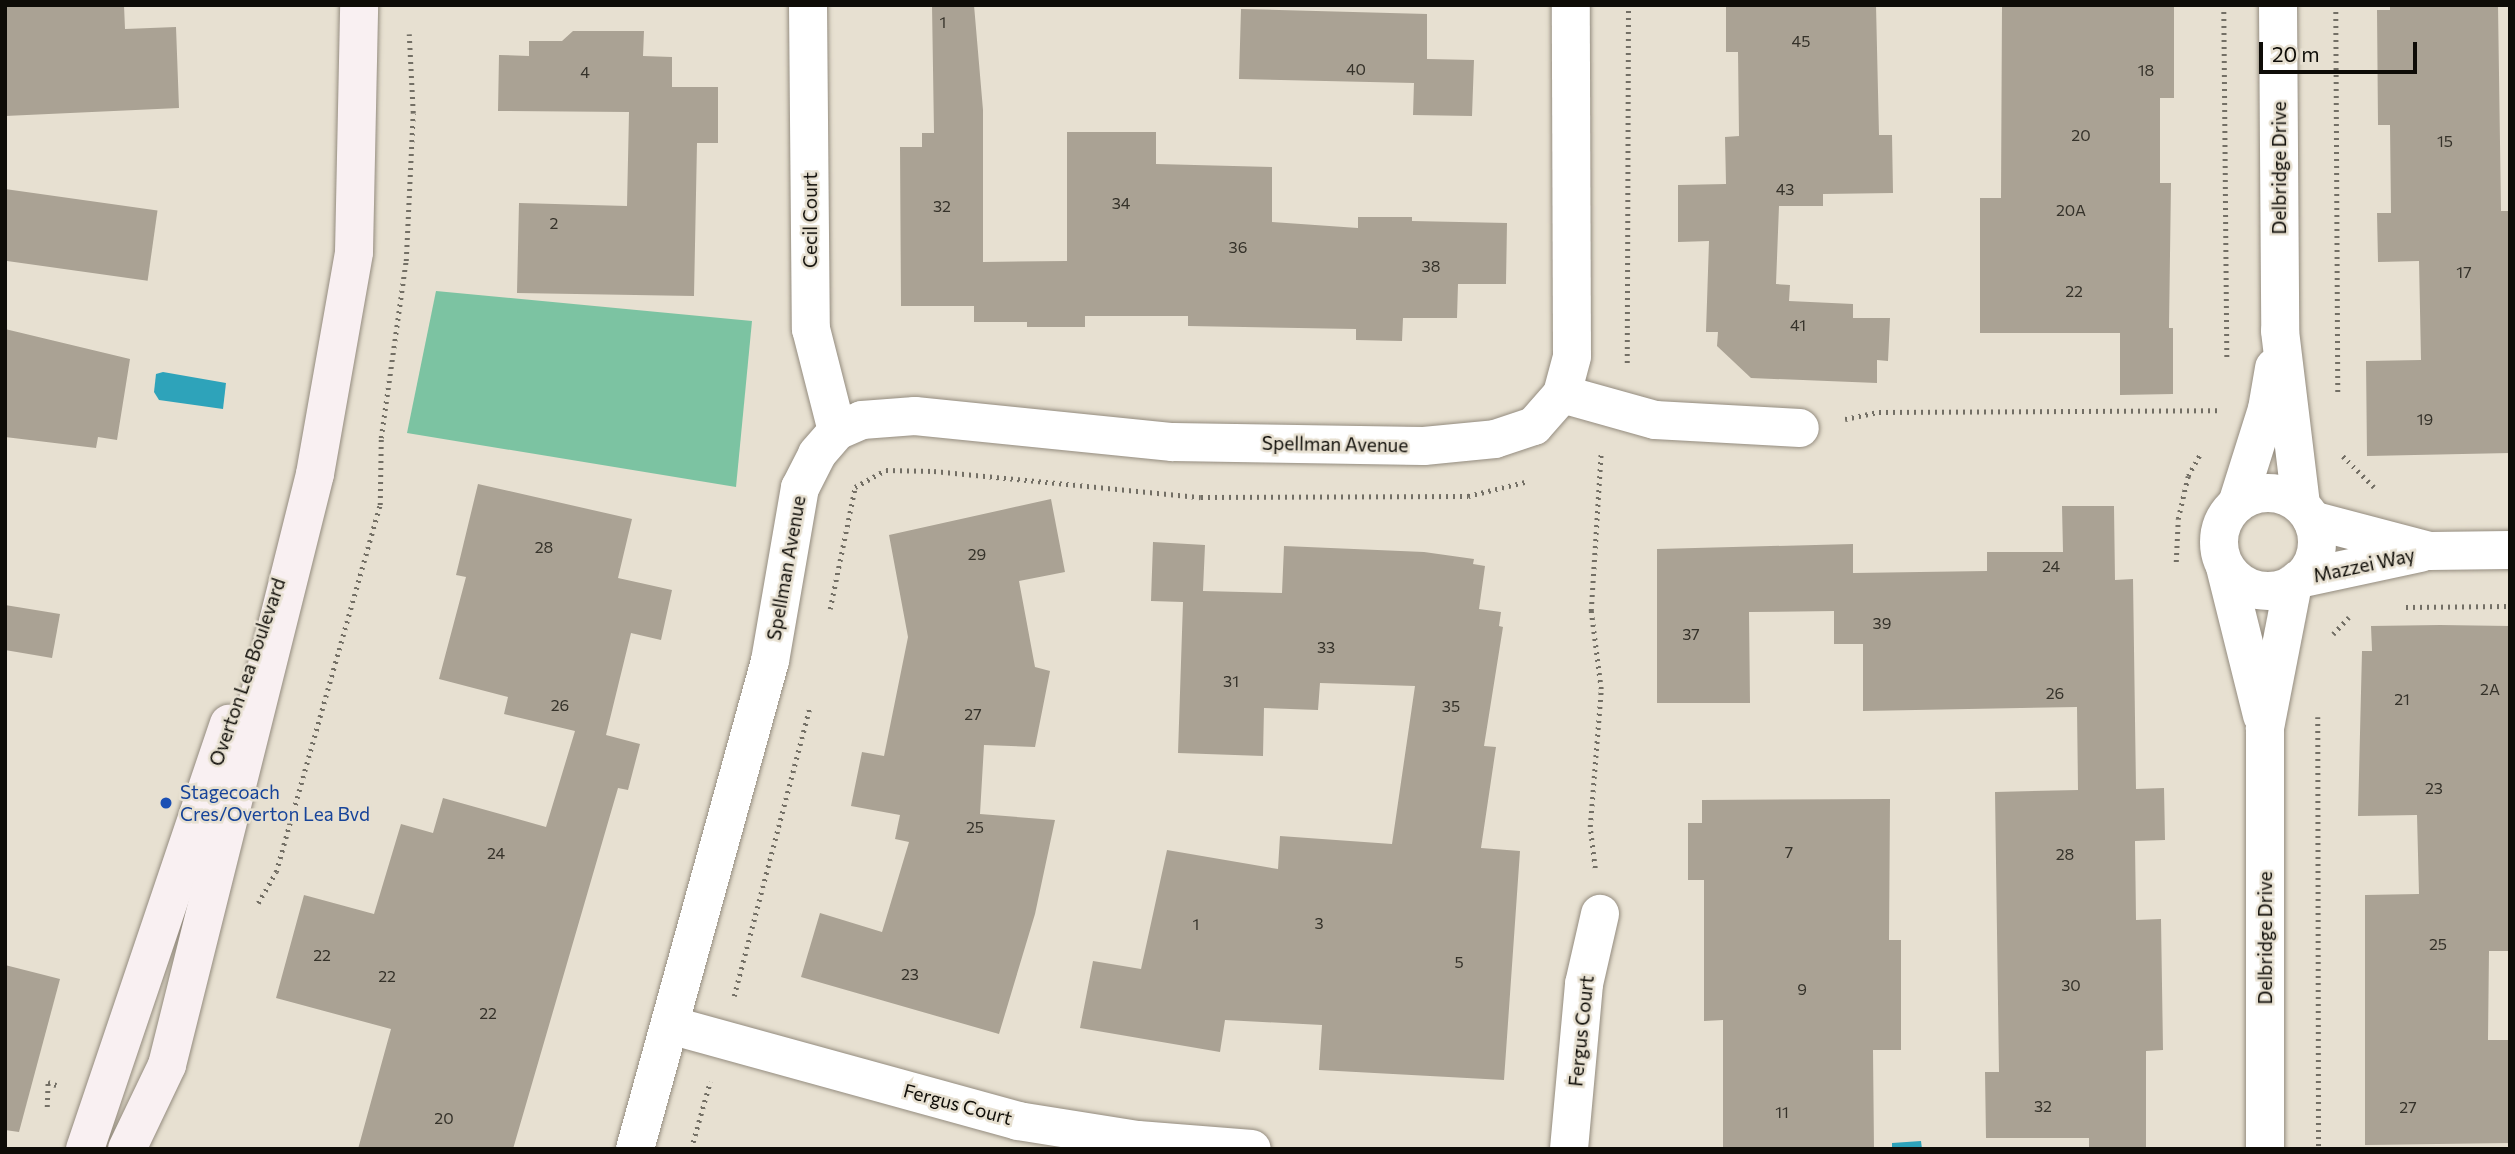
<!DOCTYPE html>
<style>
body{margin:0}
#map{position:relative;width:2515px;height:1154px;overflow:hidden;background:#e7e0d1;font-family:Commissioner,sans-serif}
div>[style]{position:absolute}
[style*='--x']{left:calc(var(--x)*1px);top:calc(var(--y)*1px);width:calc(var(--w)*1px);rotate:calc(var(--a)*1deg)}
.green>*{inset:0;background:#7cc3a2}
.water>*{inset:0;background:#2ea3ba}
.building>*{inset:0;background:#aaa294;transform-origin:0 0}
.path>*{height:4.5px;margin-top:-2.25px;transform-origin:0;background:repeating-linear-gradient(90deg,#736f65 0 2px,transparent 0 7px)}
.roads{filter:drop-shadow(0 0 2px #948c7f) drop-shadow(0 0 2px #948c7f)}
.street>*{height:38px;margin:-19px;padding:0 19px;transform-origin:19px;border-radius:19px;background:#fff}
.street>.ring{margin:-19px;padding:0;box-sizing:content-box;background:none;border:38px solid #fff;border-radius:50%}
.secondary>*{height:38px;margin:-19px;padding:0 19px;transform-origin:19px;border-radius:19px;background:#f9f0f2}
.dots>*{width:19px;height:19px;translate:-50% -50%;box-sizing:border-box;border:4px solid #e7e0d1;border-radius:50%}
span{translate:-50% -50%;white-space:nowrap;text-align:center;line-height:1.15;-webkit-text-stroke:5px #e7e0d1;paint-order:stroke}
.number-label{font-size:16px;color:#35322a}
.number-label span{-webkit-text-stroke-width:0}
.street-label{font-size:19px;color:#0e0c07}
.transit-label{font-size:19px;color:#164399}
.left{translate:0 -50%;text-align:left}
.frame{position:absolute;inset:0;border:7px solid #0e0c07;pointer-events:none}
.scale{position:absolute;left:2259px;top:42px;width:158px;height:32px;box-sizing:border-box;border:4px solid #0e0c07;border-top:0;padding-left:9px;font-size:21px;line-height:24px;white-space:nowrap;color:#0e0c07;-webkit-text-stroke:5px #e7e0d1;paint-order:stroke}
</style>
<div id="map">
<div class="green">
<div style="clip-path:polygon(436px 291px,752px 321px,736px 487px,407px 433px)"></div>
</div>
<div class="water">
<div style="clip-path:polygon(163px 372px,226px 383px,223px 409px,159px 400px,154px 392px,156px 374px)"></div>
<div style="clip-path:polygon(1921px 1141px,1922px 1149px,1892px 1149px,1892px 1143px)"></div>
</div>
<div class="building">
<div style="clip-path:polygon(5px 5px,124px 5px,125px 29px,176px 27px,179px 108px,5px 116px)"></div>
<div style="clip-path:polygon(932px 5px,974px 5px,983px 110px,983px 262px,1067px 261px,1067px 132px,1156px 132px,1156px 164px,1272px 167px,1272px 222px,1358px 228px,1358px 217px,1412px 217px,1412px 221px,1507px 223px,1506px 284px,1458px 284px,1457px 318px,1403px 318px,1402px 341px,1356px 340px,1356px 329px,1188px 326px,1188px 316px,1085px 316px,1085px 327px,1027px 327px,1027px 322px,974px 322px,974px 306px,901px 306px,900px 147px,922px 147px,922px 133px,934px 133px)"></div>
<div style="clip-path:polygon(1726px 5px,1876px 5px,1879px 135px,1892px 135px,1893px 193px,1823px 194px,1823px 206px,1779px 206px,1776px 284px,1790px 285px,1789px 301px,1853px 304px,1853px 318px,1890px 318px,1888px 361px,1877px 360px,1877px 383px,1751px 378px,1717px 346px,1718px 332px,1706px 332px,1709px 241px,1678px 242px,1678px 185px,1726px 184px,1725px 137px,1739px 136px,1738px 52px,1726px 52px)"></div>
<div style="clip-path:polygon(2002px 5px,2174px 5px,2174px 98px,2160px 98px,2160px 183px,2171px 183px,2169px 328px,2173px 328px,2173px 394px,2120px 395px,2120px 333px,1980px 333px,1980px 198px,2001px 198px)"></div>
<div style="clip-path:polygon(2390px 5px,2498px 5px,2501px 211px,2510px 211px,2510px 453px,2367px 456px,2366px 361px,2421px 360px,2419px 261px,2378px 262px,2377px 213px,2391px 213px,2390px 125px,2378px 125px,2377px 10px,2390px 10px)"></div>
<div style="clip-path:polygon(1241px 9px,1427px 14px,1427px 59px,1474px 60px,1472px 116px,1413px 115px,1414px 83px,1239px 79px)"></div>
<div style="clip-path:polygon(573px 31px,644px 31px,643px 56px,672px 57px,672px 87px,718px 87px,718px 143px,697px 143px,694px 296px,517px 293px,519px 203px,627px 206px,629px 112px,498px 111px,499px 55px,529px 56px,529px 41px,562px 41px)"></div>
<div style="left:5px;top:189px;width:154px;height:71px;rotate:8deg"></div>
<div style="clip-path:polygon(5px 329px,130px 359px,117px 440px,98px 437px,96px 448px,5px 437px)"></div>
<div style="clip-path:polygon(478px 484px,632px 519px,618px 578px,672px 590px,661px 640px,631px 633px,606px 735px,640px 744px,628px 790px,618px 788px,513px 1149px,358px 1149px,391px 1029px,276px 998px,304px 895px,374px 914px,401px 824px,433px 833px,443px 798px,546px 827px,575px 731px,504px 714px,508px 697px,439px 679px,466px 577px,456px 575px)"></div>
<div style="clip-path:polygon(1051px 499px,1065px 572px,1019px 581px,1035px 667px,1050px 671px,1035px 747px,984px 745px,980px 814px,1055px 820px,1035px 914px,999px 1034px,801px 977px,820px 913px,882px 932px,909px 842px,895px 839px,900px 815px,851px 806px,862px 752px,884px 756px,908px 637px,889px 535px)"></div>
<div style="clip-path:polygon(2062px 506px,2114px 506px,2115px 580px,2133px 579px,2136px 789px,2164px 788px,2165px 840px,2135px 841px,2136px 920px,2161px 919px,2163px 1050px,2146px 1051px,2146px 1149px,2089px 1149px,2089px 1138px,1986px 1138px,1985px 1072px,1999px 1072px,1995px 792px,2078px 790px,2077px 707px,1863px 711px,1863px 644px,1834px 644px,1834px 611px,1749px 612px,1750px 703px,1657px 703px,1657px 549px,1853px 544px,1853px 573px,1987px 571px,1987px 552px,2063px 552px)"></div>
<div style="clip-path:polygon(1153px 542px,1205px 545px,1203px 591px,1282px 593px,1284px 546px,1424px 552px,1474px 559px,1473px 564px,1485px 566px,1479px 609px,1501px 612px,1499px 626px,1503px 627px,1484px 746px,1496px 747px,1481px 848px,1520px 851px,1504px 1080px,1319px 1070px,1322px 1025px,1225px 1020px,1220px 1052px,1080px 1028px,1093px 961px,1141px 969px,1167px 850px,1278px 869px,1280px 836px,1392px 844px,1415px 686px,1320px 683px,1318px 710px,1264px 708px,1263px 756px,1178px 753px,1183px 602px,1151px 601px)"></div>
<div style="clip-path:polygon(5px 605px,60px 614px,52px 658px,5px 650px)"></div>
<div style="clip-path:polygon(2440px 625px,2510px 626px,2510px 951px,2489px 951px,2488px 1040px,2510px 1040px,2510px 1143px,2365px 1145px,2365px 895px,2419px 894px,2417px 815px,2358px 816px,2362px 651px,2372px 651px,2371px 626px)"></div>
<div style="clip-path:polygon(1890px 799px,1889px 940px,1901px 940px,1901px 1050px,1873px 1050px,1874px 1149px,1723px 1149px,1723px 1020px,1704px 1021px,1704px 880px,1688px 880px,1688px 823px,1702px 823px,1702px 800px)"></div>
<div style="clip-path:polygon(5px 965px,60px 979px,19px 1132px,5px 1130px)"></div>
</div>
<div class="path">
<div style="--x:2224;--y:5;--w:353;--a:89.5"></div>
<div style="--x:2336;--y:5;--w:391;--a:89.7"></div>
<div style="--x:1627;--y:363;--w:358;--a:-89.8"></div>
<div style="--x:1845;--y:419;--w:35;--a:-12"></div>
<div style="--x:1879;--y:412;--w:338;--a:-0.3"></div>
<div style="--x:2343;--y:456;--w:44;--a:45"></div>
<div style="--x:2176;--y:562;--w:43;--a:-87.3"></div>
<div style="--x:2178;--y:519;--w:44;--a:-76.9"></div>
<div style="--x:2188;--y:476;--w:26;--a:-61"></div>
<div style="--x:2406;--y:607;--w:104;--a:-0.6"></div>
<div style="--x:830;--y:609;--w:125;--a:-78.4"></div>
<div style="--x:855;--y:487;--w:35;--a:-29"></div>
<div style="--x:886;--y:470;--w:48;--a:1.2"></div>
<div style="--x:934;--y:471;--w:268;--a:5.6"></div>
<div style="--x:1201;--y:497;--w:267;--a:-0.2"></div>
<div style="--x:1468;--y:496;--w:59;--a:-13.8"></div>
<div style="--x:2333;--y:634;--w:23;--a:-47"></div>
<div style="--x:2318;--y:717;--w:432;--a:89.9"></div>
<div style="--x:1595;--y:868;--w:41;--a:-97"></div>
<div style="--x:1590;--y:827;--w:138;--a:-85.4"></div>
<div style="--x:1601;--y:689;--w:79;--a:-97.3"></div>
<div style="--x:1591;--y:611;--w:160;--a:-86.4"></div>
<div style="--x:258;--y:903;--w:36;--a:-60"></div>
<div style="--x:276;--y:872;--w:381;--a:-74.2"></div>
<div style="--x:380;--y:505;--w:67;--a:-89.1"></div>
<div style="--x:381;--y:438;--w:179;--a:-82"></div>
<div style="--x:406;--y:261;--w:148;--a:-87.3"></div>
<div style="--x:413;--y:113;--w:79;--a:-92.9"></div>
<div style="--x:734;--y:996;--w:299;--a:-75.3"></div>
<div style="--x:47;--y:1107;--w:25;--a:-88"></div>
<div style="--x:48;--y:1082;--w:9;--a:21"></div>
<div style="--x:691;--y:1149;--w:70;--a:-74.2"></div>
</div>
<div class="roads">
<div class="street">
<div style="--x:808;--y:5;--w:324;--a:89.5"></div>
<div style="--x:811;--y:329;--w:105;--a:75.7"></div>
<div style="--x:2278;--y:5;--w:326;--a:89.6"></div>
<div style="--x:2280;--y:331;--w:175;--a:83.1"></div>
<div style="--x:1562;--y:394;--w:97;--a:15.6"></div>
<div style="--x:1655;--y:420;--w:145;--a:3.2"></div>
<div class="ring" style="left:2219px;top:493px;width:60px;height:60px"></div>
<div style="--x:2237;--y:504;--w:100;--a:-72.5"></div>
<div style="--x:2267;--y:409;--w:42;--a:-80.3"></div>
<div style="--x:2312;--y:520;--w:121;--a:14.8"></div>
<div style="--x:2429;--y:551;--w:81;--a:-0.7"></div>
<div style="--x:2225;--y:567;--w:153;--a:76"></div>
<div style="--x:2299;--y:579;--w:124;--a:-12.1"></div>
<div style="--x:670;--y:1025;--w:361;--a:15.4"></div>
<div style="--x:1018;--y:1121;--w:121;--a:9"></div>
<div style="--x:1138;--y:1140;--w:114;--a:4.5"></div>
<div style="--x:635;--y:1149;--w:506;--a:-74.54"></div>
<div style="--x:770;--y:661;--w:176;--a:-80.2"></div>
<div style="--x:800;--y:488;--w:38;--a:-63"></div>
<div style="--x:817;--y:454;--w:30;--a:-49"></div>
<div style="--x:837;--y:431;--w:27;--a:-24"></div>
<div style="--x:862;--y:420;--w:53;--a:-4.3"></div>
<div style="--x:915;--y:416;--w:259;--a:5.8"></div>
<div style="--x:1173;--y:442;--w:251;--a:0.9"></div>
<div style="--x:1424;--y:446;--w:71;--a:-5.6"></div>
<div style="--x:1495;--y:439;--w:41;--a:-18.4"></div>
<div style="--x:1534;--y:426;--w:43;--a:-48.8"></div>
<div style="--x:1562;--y:394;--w:39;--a:-75"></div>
<div style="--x:1572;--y:356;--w:351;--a:-90.2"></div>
<div style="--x:1569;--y:1149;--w:166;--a:-84.8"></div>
<div style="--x:1584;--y:984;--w:72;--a:-77.1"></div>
<div style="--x:2265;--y:1149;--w:421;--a:-90"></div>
<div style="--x:2265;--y:728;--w:147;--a:-79"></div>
</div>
<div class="secondary">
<div style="--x:85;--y:1149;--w:449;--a:-71.3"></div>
<div style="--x:127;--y:1149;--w:93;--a:-64.5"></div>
<div style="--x:167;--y:1065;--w:609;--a:-75.94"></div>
<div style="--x:315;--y:474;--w:225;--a:-80"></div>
<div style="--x:354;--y:252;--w:247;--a:-88.8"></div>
</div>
</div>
<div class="dots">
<div style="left:166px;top:803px;background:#1a4fb4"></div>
</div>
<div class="number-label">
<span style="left:943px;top:22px">1</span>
<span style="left:1801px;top:41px">45</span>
<span style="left:1356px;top:69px">40</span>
<span style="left:2146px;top:70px">18</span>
<span style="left:585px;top:72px">4</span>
<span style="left:2081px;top:135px">20</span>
<span style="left:2445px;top:141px">15</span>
<span style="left:1785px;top:189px">43</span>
<span style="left:1121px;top:203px">34</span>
<span style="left:942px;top:206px">32</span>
<span style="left:2071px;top:210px">20A</span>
<span style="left:554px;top:223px">2</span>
<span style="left:1238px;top:247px">36</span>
<span style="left:1431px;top:266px">38</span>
<span style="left:2464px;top:272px">17</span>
<span style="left:2074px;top:291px">22</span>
<span style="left:1798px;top:325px">41</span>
<span style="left:2425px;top:419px">19</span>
<span style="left:544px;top:547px">28</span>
<span style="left:977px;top:554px">29</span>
<span style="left:2051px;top:566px">24</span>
<span style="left:1882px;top:623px">39</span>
<span style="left:1691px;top:634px">37</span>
<span style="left:1326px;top:647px">33</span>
<span style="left:1231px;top:681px">31</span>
<span style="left:2490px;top:689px">2A</span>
<span style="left:2055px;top:693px">26</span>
<span style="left:2402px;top:699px">21</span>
<span style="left:560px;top:705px">26</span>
<span style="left:1451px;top:706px">35</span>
<span style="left:973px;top:714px">27</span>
<span style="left:2434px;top:788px">23</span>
<span style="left:975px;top:827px">25</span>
<span style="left:1789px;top:852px">7</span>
<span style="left:496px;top:853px">24</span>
<span style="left:2065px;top:854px">28</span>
<span style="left:1319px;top:923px">3</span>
<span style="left:1196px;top:924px">1</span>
<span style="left:2438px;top:944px">25</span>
<span style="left:322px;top:955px">22</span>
<span style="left:1459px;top:962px">5</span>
<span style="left:910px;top:974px">23</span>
<span style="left:387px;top:976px">22</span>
<span style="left:2071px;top:985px">30</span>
<span style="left:1802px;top:989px">9</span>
<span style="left:488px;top:1013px">22</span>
<span style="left:2043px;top:1106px">32</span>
<span style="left:2408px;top:1107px">27</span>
<span style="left:1782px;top:1112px">11</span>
<span style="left:444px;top:1118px">20</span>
</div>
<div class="street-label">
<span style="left:2279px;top:168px;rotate:-90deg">Delbridge Drive</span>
<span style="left:810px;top:220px;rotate:-90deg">Cecil Court</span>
<span style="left:1335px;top:444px;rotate:1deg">Spellman Avenue</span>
<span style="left:2364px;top:565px;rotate:-12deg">Mazzei Way</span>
<span style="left:786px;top:568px;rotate:-80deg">Spellman Avenue</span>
<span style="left:247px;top:672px;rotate:-71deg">Overton Lea Boulevard</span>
<span style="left:2265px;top:938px;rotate:-90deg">Delbridge Drive</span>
<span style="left:1581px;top:1031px;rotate:-84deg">Fergus Court</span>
<span style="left:958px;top:1104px;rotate:15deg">Fergus Court</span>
</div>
<div class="transit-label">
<span class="left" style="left:180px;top:803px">Stagecoach<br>Cres/Overton Lea Bvd</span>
</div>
<div class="frame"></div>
<div class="scale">20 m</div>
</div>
